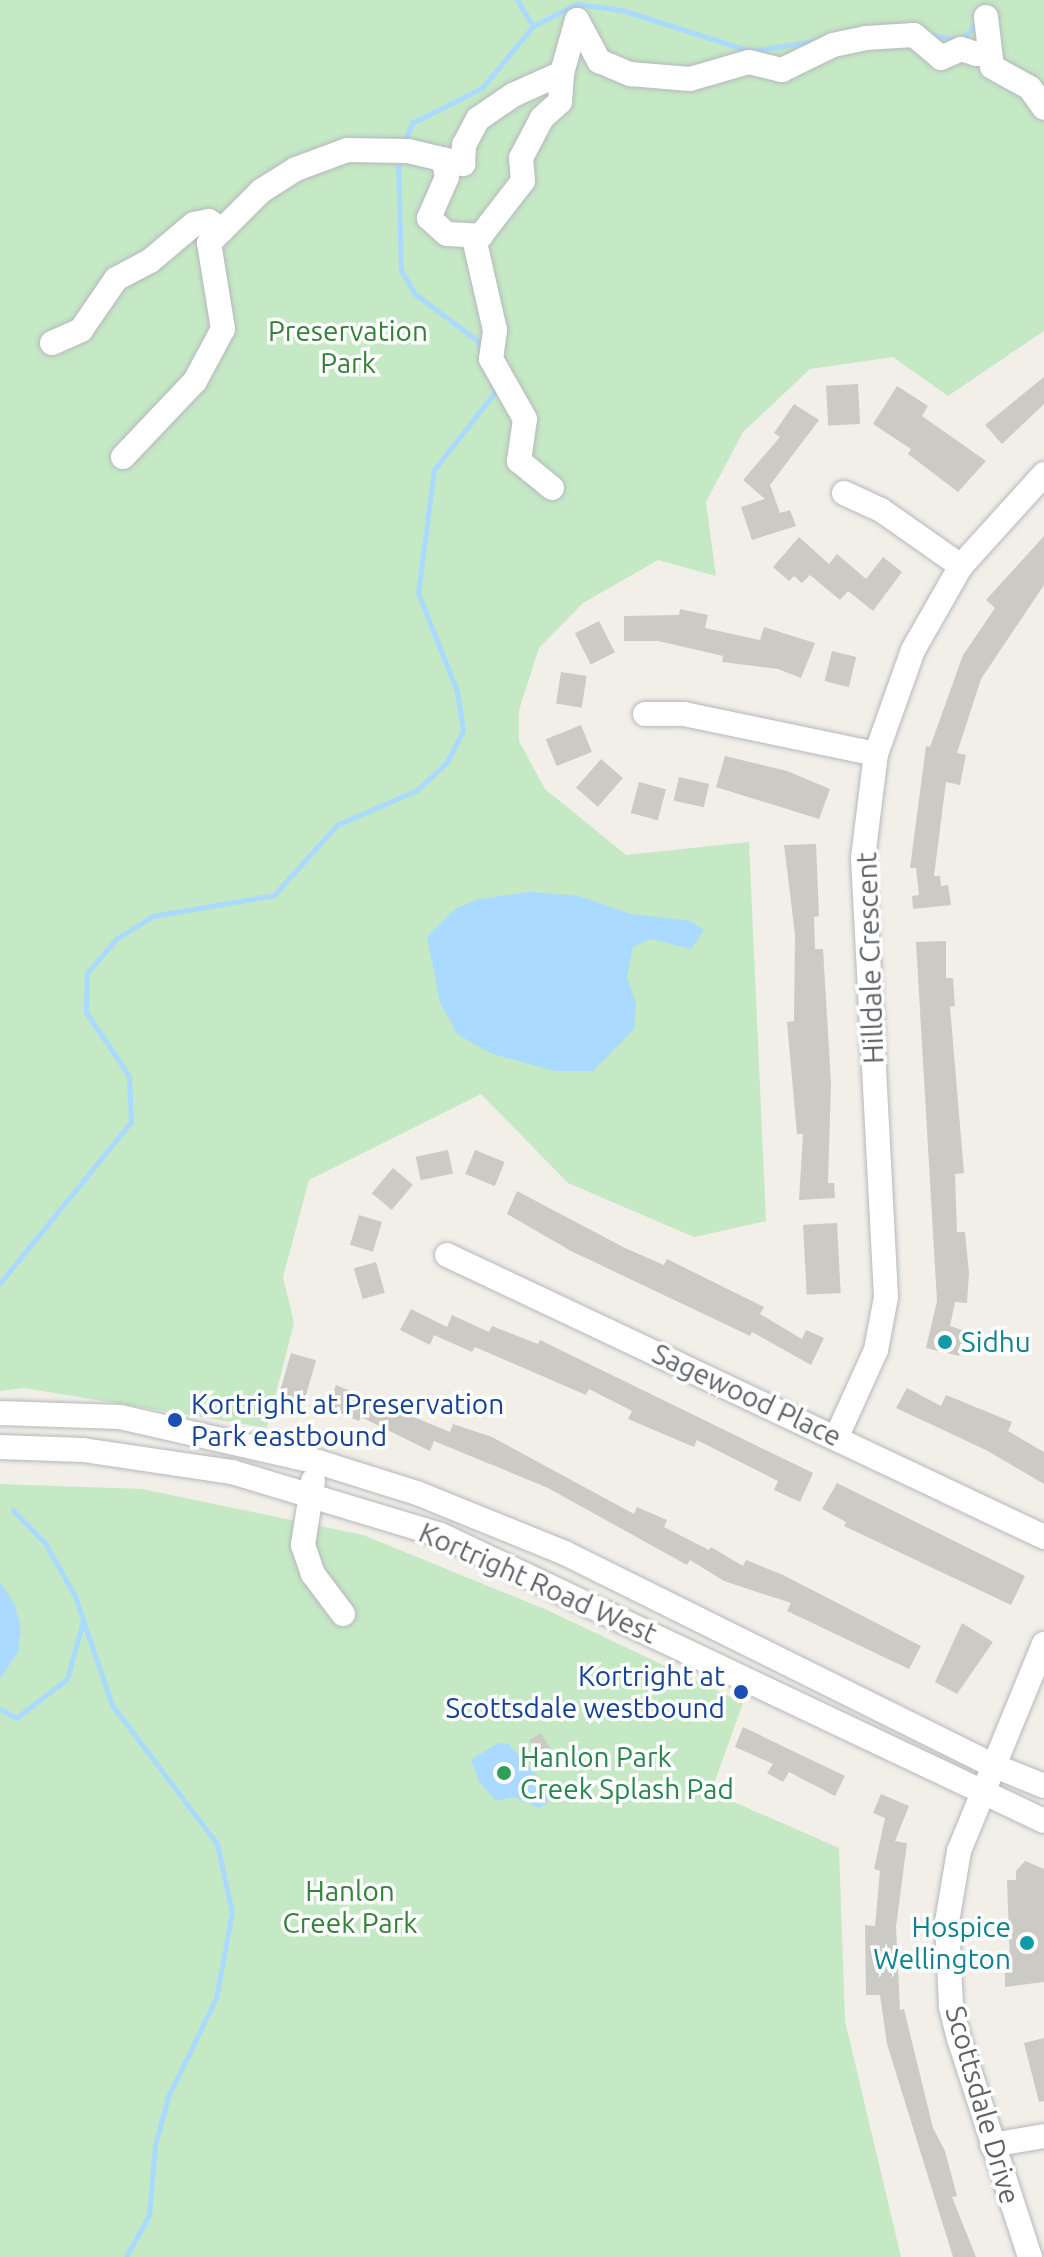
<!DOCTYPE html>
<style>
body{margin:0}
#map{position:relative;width:1044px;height:2257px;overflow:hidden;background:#f1efe8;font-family:Ubuntu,sans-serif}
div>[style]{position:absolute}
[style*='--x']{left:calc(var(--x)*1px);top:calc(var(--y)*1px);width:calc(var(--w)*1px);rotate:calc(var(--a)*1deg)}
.green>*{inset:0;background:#c5e8c5}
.water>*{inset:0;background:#aadaff}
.stream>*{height:5px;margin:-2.5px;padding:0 2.5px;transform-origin:2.5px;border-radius:2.5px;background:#aadaff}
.building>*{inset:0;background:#cccac5;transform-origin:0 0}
.roads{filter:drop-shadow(0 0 2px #b5b8bc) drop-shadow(0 0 2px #b5b8bc)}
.minor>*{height:24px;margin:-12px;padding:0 12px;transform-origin:12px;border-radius:12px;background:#fff}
.dots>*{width:22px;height:22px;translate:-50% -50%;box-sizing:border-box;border:4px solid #fff;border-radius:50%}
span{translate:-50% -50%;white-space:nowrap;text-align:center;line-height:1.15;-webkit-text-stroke:7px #fff;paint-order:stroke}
.park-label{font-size:28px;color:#348238}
.street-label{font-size:28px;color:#5f6368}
.culture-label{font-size:28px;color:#0d838f}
.left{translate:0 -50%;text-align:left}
.right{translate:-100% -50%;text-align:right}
.transit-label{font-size:28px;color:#164399}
.leisure-label{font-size:28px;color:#27864d}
</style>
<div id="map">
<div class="green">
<div style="clip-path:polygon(0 0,1044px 0,1044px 331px,948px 396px,893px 357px,810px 369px,743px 432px,706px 502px,716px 576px,658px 560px,583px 603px,539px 648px,519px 710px,519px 741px,545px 789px,626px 855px,749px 842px,766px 1221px,694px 1237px,568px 1183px,481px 1094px,309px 1180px,283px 1277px,294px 1323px,267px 1428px,24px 1388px,0 1391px)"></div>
<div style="clip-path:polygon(0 1484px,142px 1489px,363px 1535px,547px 1610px,743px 1703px,711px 1792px,839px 1848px,845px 2021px,901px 2257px,0 2257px)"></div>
</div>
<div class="water">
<div style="clip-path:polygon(530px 892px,579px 896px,631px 914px,691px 921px,704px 930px,691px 949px,651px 939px,633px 947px,627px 977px,636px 1003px,634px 1029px,593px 1071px,554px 1071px,490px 1053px,457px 1034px,440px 1002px,427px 937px,455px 909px,479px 899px)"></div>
<div style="clip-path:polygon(0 1582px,15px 1605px,21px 1628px,18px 1652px,0 1679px)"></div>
<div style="clip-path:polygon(498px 1743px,509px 1744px,537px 1776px,539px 1785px,548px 1790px,547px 1804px,539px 1808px,513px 1797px,496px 1801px,480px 1783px,471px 1760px)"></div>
</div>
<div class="stream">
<div style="--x:517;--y:0;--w:31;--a:58"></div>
<div style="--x:929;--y:34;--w:33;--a:12"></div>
<div style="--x:961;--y:41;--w:25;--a:-50"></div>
<div style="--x:404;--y:142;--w:21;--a:-67"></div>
<div style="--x:412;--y:123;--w:78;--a:-26.6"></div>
<div style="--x:482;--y:88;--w:80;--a:-50.6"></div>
<div style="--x:533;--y:26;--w:49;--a:-26.6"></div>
<div style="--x:577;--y:4;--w:45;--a:7.6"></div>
<div style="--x:622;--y:10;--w:134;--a:17.8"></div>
<div style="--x:750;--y:51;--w:73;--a:-8.7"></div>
<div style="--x:398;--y:158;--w:112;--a:88.5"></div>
<div style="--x:401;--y:270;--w:28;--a:60"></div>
<div style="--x:415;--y:294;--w:79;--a:36.7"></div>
<div style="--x:478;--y:341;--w:11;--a:75"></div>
<div style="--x:0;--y:1283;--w:208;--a:-50.9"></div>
<div style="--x:131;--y:1122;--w:46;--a:-92.5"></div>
<div style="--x:129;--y:1076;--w:77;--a:-123.9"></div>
<div style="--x:86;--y:1012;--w:39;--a:-89"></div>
<div style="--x:87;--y:973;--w:45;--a:-49.5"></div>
<div style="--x:116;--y:939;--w:44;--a:-31.9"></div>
<div style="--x:153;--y:916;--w:123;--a:-9.8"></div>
<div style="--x:274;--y:895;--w:94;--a:-48"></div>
<div style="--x:337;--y:825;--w:87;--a:-23.6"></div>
<div style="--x:417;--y:790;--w:41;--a:-43"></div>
<div style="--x:447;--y:762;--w:35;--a:-63"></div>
<div style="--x:463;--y:731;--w:40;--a:-98.5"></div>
<div style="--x:457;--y:691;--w:105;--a:-111.7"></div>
<div style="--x:418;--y:593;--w:124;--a:-82.6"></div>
<div style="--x:434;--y:470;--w:99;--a:-52"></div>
<div style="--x:495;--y:392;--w:12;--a:-110"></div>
<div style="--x:13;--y:1510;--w:46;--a:45.9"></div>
<div style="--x:45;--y:1543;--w:61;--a:60.5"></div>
<div style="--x:75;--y:1596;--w:115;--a:71.3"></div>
<div style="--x:112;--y:1705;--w:174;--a:52.9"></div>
<div style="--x:217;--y:1844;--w:70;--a:77.6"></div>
<div style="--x:232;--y:1912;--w:87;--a:100.5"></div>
<div style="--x:216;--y:1998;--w:110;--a:115.9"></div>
<div style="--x:168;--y:2097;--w:50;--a:105.2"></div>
<div style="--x:155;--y:2145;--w:70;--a:94.9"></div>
<div style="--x:149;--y:2215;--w:48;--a:118.7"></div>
<div style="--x:0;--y:1709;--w:18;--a:29"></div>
<div style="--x:16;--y:1718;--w:64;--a:-37.4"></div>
<div style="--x:67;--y:1679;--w:60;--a:-74.6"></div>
</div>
<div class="building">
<div style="clip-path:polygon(1044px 377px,1044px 404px,1002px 444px,985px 425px)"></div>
<div style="left:858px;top:384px;width:40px;height:32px;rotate:87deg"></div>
<div style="clip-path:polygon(897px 386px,928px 406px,922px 416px,986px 461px,958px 492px,908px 454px,911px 449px,873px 424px)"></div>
<div style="clip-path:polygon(794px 404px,819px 420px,770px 485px,780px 513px,790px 510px,796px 526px,752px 540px,741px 507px,765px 499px,743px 480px,780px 437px,774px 433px)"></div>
<div style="clip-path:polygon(1044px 536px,1044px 585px,981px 679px,957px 753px,966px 755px,960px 785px,946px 782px,934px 876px,940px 876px,941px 886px,948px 885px,951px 905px,913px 909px,912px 896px,919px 895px,916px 868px,910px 868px,926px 746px,930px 747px,963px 655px,995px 608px,986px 600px)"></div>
<div style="clip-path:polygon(799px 537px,829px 564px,837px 554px,866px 579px,883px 557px,902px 572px,873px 611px,848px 591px,840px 600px,810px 575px,802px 583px,794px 576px,789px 581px,773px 567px)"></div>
<div style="clip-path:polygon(680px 609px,708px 615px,705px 628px,760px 640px,764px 627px,815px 643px,801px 678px,778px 669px,722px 662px,723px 656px,658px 641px,624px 641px,624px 616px,679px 615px)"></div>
<div style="left:599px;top:621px;width:35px;height:27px;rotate:63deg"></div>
<div style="left:832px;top:651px;width:25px;height:31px;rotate:14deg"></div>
<div style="left:561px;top:672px;width:26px;height:32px;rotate:9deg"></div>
<div style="left:581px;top:725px;width:29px;height:38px;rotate:68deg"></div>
<div style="clip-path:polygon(725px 756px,787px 771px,830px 789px,819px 819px,716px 787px)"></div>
<div style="left:601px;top:759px;width:29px;height:38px;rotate:41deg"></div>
<div style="left:679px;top:777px;width:31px;height:24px;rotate:13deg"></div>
<div style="left:639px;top:782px;width:28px;height:32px;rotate:15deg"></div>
<div style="clip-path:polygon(816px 844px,819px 916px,814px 917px,815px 949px,823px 949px,831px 1082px,828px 1183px,834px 1183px,835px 1198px,799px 1200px,803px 1134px,797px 1134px,787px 1022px,794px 1021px,795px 934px,784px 845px)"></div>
<div style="clip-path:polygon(946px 941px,946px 978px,953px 978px,955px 1006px,950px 1007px,964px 1173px,955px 1174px,957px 1232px,965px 1232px,969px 1273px,967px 1303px,955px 1302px,950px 1326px,965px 1331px,959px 1356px,926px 1348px,937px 1301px,916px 942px)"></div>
<div style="left:448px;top:1150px;width:24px;height:33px;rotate:78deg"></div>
<div style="left:475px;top:1150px;width:32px;height:26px;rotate:22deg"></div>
<div style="left:393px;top:1168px;width:26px;height:33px;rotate:40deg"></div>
<div style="clip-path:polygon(517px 1191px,625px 1248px,664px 1265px,667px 1259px,764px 1307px,760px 1314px,802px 1339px,806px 1330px,824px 1338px,811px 1365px,752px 1332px,750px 1336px,571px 1251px,507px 1214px)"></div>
<div style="left:359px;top:1215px;width:24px;height:31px;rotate:17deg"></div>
<div style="left:837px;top:1223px;width:70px;height:34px;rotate:87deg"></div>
<div style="left:376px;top:1262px;width:32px;height:23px;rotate:74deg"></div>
<div style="clip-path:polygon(411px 1309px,447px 1327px,452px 1315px,489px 1332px,492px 1326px,538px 1344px,540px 1340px,813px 1473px,800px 1502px,774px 1490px,778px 1481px,697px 1440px,694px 1447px,628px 1419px,632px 1411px,589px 1389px,586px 1395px,475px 1347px,472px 1352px,434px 1335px,430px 1345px,400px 1330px)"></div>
<div style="left:291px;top:1353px;width:26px;height:46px;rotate:16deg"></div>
<div style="clip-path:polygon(336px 1385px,450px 1432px,453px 1424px,492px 1437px,634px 1514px,637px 1507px,667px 1520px,664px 1527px,709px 1550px,711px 1547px,743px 1566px,746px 1560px,783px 1575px,921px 1646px,909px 1669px,787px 1611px,791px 1603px,724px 1581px,690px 1560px,687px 1565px,548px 1488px,434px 1441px,430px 1451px,361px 1417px,359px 1421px,327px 1408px)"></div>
<div style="clip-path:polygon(907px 1388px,941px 1406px,946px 1395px,1012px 1422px,1008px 1431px,1044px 1452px,1044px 1484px,986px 1450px,896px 1408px)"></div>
<div style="clip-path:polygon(837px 1483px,1025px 1576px,1011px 1605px,844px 1526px,846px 1522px,822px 1509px)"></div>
<div style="clip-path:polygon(962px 1623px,993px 1642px,957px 1694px,935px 1682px)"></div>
<div style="clip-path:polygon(743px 1727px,845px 1776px,835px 1796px,789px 1772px,783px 1782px,767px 1773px,773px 1764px,735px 1747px)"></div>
<div style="left:541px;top:1733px;width:33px;height:14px;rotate:59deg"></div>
<div style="clip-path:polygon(881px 1794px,909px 1806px,895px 1841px,907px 1843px,896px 1927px,900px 2010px,904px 2009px,933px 2128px,945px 2151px,957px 2196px,952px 2197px,976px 2257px,953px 2257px,887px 2044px,880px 1995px,866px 1995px,865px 1925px,875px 1926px,880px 1871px,874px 1869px,885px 1818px,873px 1813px)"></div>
<div style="clip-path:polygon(1025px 1861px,1044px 1869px,1044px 1982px,1005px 1987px,1005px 1965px,1010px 1965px,1007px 1880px,1016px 1880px,1016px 1871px)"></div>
<div style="clip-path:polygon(1044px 2038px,1044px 2101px,1039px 2102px,1024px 2043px)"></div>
</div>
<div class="roads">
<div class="minor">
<div style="--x:986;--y:17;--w:50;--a:83.2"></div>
<div style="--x:992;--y:67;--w:43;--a:28.9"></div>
<div style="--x:1030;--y:88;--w:24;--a:55"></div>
<div style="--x:443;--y:159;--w:18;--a:77"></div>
<div style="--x:447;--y:177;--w:45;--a:113.7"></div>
<div style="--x:429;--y:218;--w:24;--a:42"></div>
<div style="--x:447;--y:234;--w:34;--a:3"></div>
<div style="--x:52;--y:343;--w:32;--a:-24"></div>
<div style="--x:81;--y:330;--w:62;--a:-55.5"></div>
<div style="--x:116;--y:279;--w:38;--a:-28"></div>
<div style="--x:150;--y:261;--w:57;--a:-40.1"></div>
<div style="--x:194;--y:224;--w:15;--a:-11"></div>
<div style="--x:209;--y:221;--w:16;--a:35"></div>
<div style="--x:123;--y:457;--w:105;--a:-46.5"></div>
<div style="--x:195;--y:381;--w:59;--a:-61.7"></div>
<div style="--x:223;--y:329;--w:87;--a:-99.2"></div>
<div style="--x:209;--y:243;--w:74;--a:-45"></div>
<div style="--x:261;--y:191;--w:41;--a:-32.2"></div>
<div style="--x:296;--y:169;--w:54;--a:-20.4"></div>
<div style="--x:347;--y:150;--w:61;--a:0.9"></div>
<div style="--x:408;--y:151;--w:57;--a:13.3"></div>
<div style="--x:463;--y:164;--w:19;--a:-87"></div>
<div style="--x:464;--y:145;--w:30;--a:-62"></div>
<div style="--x:478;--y:119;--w:42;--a:-34.4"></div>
<div style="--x:513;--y:95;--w:54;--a:-24.2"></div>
<div style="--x:562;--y:73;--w:55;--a:-74.2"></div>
<div style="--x:577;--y:20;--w:47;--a:61.8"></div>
<div style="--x:599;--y:61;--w:34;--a:23"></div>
<div style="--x:630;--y:74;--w:60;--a:4.8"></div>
<div style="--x:690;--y:79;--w:61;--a:-16.1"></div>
<div style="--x:749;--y:62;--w:34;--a:14"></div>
<div style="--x:782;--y:70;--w:57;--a:-26.1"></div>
<div style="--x:833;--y:45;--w:34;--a:-12"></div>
<div style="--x:866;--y:38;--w:48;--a:-3.6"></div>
<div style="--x:914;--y:35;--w:35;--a:40"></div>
<div style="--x:941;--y:58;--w:22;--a:-24"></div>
<div style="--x:961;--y:49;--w:16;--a:18"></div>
<div style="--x:976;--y:54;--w:13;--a:-18"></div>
<div style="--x:552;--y:488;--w:43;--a:-140.7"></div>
<div style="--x:519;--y:461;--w:42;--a:-81.9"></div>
<div style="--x:525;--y:419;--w:69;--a:-119.5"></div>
<div style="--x:491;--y:359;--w:29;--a:-82"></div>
<div style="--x:495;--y:330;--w:89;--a:-102.9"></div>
<div style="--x:475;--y:243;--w:78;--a:-52.3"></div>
<div style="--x:523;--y:181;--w:23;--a:-95"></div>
<div style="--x:521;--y:158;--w:45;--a:-62.3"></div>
<div style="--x:542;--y:118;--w:24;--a:-42"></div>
<div style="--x:560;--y:102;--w:29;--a:-86"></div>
<div style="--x:844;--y:493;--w:41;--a:24.7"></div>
<div style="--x:881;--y:510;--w:98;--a:35"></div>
<div style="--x:645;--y:714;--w:39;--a:0"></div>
<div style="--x:684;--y:714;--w:196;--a:11.8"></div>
<div style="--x:447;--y:1255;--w:660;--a:25.28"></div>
<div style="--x:0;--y:1413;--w:120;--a:1.9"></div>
<div style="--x:120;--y:1417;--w:203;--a:12.8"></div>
<div style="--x:318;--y:1462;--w:104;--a:17.4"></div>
<div style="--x:417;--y:1493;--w:160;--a:22.1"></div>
<div style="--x:565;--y:1553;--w:474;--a:26.4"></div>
<div style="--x:990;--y:1764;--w:58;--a:22.2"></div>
<div style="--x:837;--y:1436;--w:94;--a:-65.6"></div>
<div style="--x:876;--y:1350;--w:54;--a:-79.3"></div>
<div style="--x:886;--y:1297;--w:440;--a:-93"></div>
<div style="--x:863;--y:858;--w:105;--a:-82.9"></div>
<div style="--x:876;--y:754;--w:110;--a:-70.4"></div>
<div style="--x:913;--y:650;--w:97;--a:-60.3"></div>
<div style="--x:961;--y:566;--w:124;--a:-47.9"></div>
<div style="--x:0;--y:1447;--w:83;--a:2.1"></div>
<div style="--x:83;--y:1450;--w:151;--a:8.4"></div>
<div style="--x:232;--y:1472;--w:218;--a:16.8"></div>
<div style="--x:441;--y:1535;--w:667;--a:25.37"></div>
<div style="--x:313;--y:1481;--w:65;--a:98.9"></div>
<div style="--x:303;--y:1545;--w:31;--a:71"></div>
<div style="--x:313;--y:1574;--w:50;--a:53.1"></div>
<div style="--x:992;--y:2145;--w:53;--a:-9.8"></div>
<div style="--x:1030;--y:2257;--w:229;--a:-108"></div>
<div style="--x:959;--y:2039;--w:34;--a:-104"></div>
<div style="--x:951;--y:2006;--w:84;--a:-92.7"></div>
<div style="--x:947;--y:1922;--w:72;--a:-80.4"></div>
<div style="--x:959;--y:1851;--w:224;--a:-67.7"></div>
</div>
</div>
<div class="dots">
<div style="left:945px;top:1342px;background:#0f9aa8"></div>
<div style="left:175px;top:1420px;background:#1a4fb4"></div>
<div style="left:741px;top:1692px;background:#1a4fb4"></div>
<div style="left:504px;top:1773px;background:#2e9e5b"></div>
<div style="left:1027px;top:1943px;background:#0f9aa8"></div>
</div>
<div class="park-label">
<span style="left:348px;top:347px">Preservation<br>Park</span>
<span style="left:350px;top:1907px">Hanlon<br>Creek Park</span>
</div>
<div class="street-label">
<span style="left:870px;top:958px;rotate:-92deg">Hilldale Crescent</span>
<span style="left:747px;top:1395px;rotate:25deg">Sagewood Place</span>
<span style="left:538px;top:1583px;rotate:24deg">Kortright Road West</span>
<span style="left:983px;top:2105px;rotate:74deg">Scottsdale Drive</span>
</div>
<div class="culture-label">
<span class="left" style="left:961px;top:1342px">Sidhu</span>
<span class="right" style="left:1011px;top:1943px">Hospice<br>Wellington</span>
</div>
<div class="transit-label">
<span class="left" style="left:191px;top:1420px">Kortright at Preservation<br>Park eastbound</span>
<span class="right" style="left:725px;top:1692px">Kortright at<br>Scottsdale westbound</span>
</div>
<div class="leisure-label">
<span class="left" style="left:520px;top:1773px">Hanlon Park<br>Creek Splash Pad</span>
</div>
</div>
